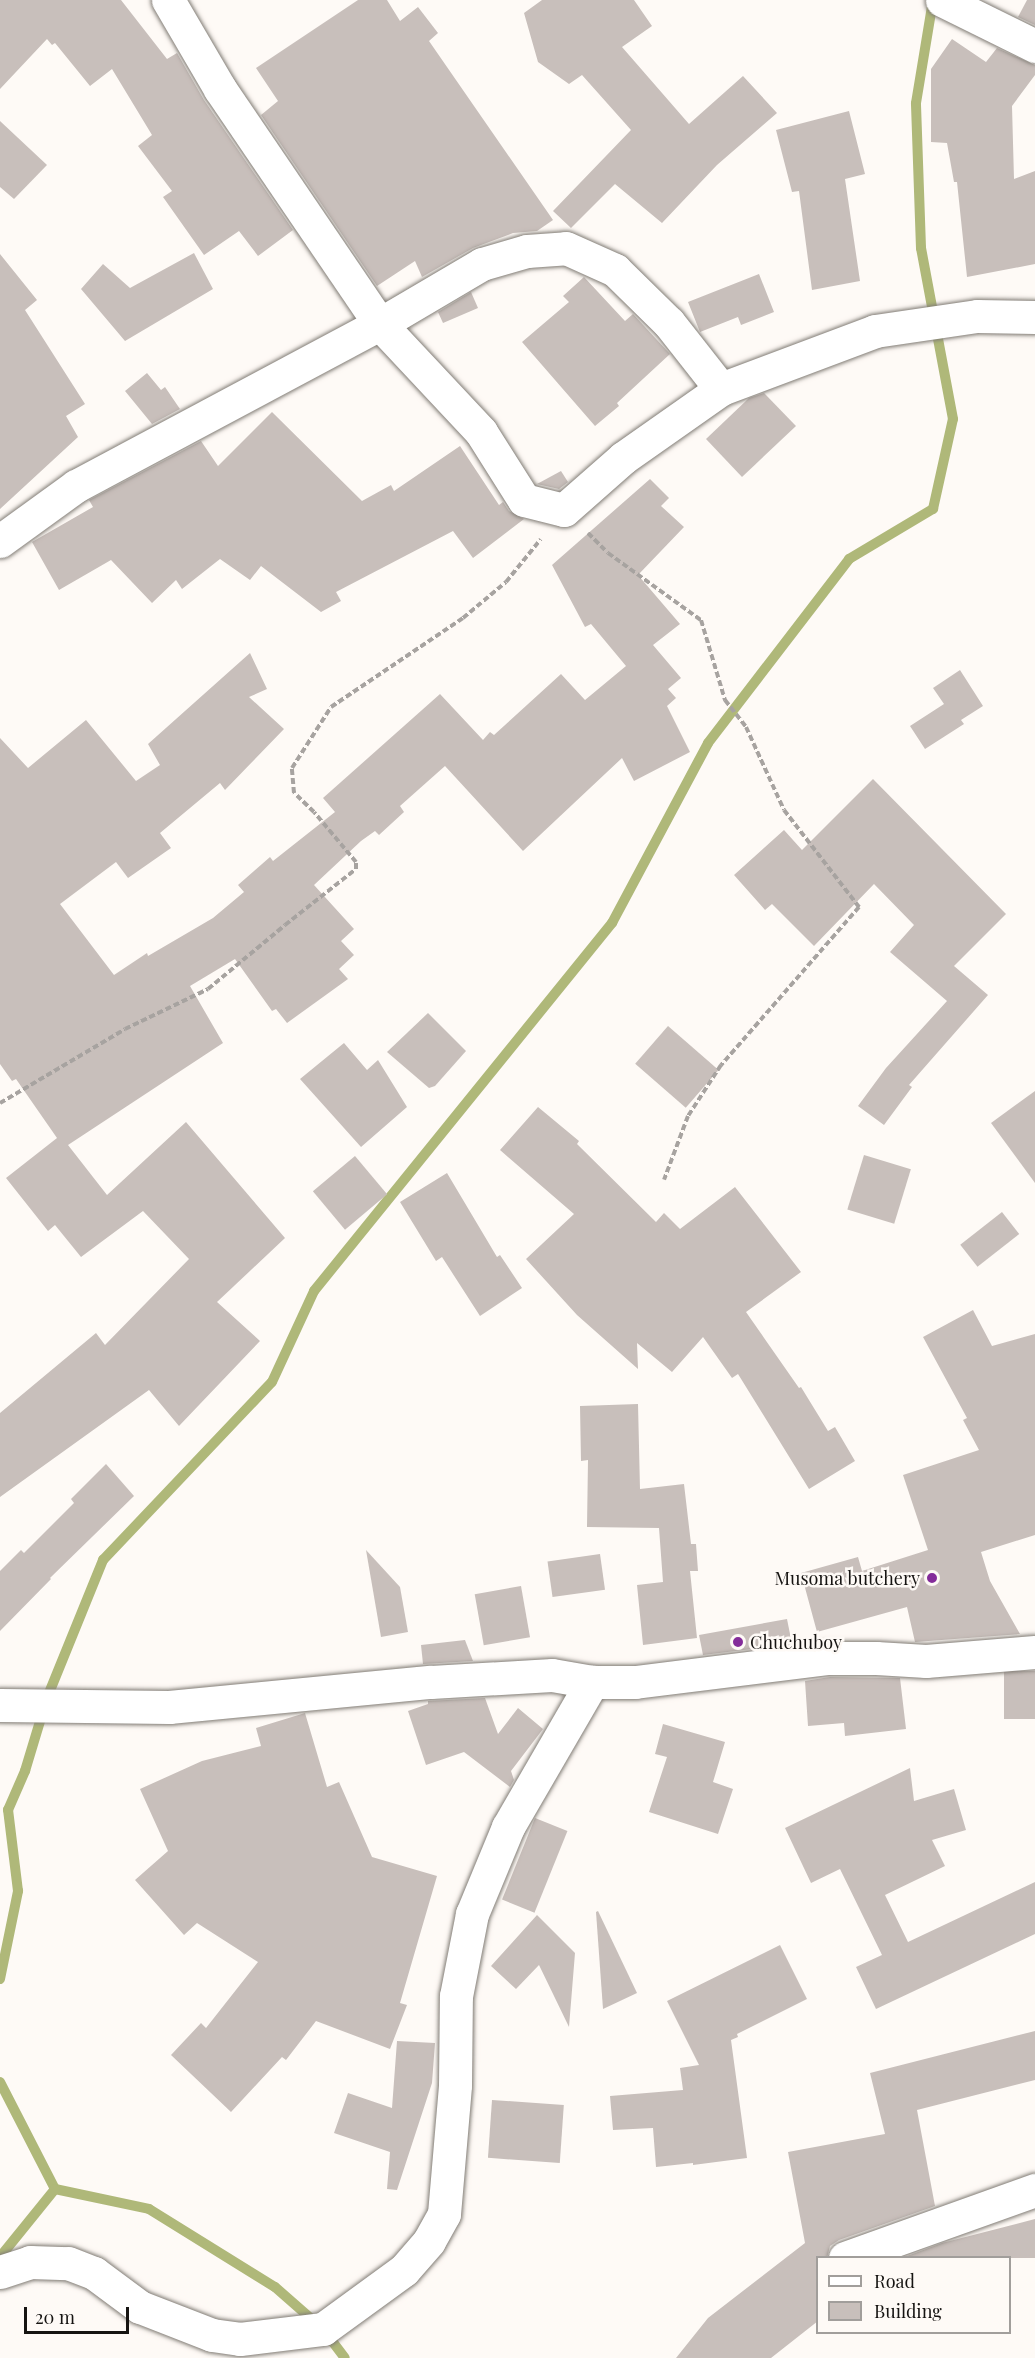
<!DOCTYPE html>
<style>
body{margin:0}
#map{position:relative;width:1035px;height:2358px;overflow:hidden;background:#fefaf6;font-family:"Playfair Display",serif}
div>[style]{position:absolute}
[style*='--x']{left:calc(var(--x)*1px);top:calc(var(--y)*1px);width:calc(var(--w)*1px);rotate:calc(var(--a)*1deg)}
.stream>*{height:10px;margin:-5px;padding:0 5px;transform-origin:5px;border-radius:5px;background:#afb879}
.building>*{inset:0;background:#c8bfbb;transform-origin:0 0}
.path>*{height:4px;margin-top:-2px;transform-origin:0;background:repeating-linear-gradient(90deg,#a7a3a0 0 6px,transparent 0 9px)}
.roads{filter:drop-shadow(0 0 2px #817c75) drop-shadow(0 0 2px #817c75)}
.minor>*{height:33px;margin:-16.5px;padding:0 16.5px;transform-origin:16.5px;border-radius:16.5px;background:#fff}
.dots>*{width:16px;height:16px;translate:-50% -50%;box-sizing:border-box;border:3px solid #fefaf6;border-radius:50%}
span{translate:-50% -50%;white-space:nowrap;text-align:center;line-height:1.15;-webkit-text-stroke:5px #fefaf6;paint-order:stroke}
.poi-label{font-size:18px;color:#161412}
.right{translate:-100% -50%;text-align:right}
.left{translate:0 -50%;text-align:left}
.legend{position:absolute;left:816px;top:2256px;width:195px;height:78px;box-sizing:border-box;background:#fefaf6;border:2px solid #a19e9b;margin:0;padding:8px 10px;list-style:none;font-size:18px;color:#161412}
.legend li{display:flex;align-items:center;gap:12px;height:30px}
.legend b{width:30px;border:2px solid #a19e9b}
.scale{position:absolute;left:24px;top:2307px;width:105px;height:27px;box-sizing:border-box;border:3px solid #161412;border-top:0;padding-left:8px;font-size:18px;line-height:21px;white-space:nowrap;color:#161412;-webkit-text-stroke:4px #fefaf6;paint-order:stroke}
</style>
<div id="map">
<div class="stream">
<div style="--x:49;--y:1693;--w:144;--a:-67.9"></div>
<div style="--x:103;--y:1560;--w:245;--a:-46.5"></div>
<div style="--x:272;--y:1382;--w:100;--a:-65.2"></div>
<div style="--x:314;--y:1291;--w:474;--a:-51"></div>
<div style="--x:612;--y:923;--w:204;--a:-61.9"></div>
<div style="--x:708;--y:743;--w:232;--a:-52.5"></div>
<div style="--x:849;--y:559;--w:98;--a:-30.8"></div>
<div style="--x:933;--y:509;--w:92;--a:-77.5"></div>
<div style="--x:953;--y:419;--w:174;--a:-100.6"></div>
<div style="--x:921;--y:248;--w:145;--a:-92"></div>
<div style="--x:916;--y:103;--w:104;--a:-80.6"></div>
<div style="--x:0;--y:1979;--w:90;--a:-78.4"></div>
<div style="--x:18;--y:1891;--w:82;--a:-97"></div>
<div style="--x:8;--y:1810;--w:43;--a:-66.4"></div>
<div style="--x:25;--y:1771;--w:55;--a:-73.2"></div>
<div style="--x:0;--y:2082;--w:120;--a:62.8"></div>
<div style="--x:55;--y:2189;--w:96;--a:12"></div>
<div style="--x:149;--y:2209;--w:148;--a:31.8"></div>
<div style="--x:275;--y:2287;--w:64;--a:41.2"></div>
<div style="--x:323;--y:2329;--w:36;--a:53"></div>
<div style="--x:0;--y:2257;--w:87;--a:-51"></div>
</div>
<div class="building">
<div style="clip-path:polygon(0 0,121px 0,167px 59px,177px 53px,204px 100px,293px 230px,258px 256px,239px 231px,204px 255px,163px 197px,172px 191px,138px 146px,152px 135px,112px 69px,90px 86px,55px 43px,52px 45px,47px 39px,0 89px)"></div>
<div style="clip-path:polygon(358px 0,387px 0,400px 21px,418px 7px,438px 33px,429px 41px,553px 220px,537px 231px,513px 233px,473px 248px,422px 277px,415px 261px,377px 286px,261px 115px,278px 101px,256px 68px)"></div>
<div style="clip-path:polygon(542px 0,634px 0,652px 26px,622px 47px,689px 124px,743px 76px,777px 113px,717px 165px,662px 223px,615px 184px,571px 228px,553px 211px,631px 130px,582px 75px,569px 84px,538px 62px,524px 13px)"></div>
<div style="clip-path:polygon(1027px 0,1035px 0,1035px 25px,1018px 17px)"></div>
<div style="clip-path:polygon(952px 39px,986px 62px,997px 48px,1035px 65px,1035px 75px,1012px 106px,1014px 179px,1035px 171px,1035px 264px,967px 277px,957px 182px,954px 182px,947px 143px,931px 142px,931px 69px)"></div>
<div style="clip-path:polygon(849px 111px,865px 174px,845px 179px,860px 281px,812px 290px,799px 191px,792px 192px,776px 130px)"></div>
<div style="clip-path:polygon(0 121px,47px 165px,14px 199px,0 187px)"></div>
<div style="clip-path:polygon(194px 253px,213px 289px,125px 341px,81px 289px,103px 264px,130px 288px)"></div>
<div style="clip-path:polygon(0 254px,37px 300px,25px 310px,85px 404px,66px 416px,78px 437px,0 509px)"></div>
<div style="clip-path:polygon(759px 274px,774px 312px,741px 325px,738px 317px,700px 332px,688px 302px)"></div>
<div style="clip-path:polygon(584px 277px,625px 321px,633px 314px,670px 354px,617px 403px,619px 406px,595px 426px,522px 342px,569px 302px,563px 296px)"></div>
<div style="clip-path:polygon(471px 292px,478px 308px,443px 323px,438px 312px)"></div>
<div style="clip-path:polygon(147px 373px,161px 390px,165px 387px,180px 409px,152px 424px,125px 391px)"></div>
<div style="clip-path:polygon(764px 393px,796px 426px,742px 477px,706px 439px,749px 398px)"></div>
<div style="clip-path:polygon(272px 412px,362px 501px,391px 485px,394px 491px,460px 446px,499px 505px,503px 502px,509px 511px,524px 519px,473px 558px,453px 531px,336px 592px,341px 601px,321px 612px,261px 566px,250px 580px,220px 559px,182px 589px,176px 580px,152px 603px,111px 560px,59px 590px,32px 542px,93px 507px,89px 500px,201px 441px,218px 466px)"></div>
<div style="clip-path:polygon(561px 471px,568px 482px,559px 489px,537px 484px)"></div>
<div style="clip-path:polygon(650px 479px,669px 498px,661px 506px,684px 527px,638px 575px,680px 624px,653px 645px,681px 678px,668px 689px,676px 698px,667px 706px,690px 752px,634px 781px,622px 758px,523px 851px,445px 766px,400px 806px,404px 812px,379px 835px,375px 831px,361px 841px,314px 885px,354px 929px,341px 941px,354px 955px,339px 969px,348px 979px,287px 1023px,276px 1009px,272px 1011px,235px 959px,190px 986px,223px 1043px,68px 1145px,107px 1195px,186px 1122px,285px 1238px,217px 1302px,260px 1341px,179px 1426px,149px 1390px,0 1497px,0 1413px,96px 1333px,105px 1345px,189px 1259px,143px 1211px,81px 1257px,55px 1225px,48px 1231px,6px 1178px,57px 1138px,16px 1079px,12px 1081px,0 1064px,0 738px,28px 768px,86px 720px,136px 781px,160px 765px,148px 744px,250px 653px,267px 689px,249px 697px,284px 729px,225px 790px,220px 783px,160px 833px,171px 848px,128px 878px,116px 862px,60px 904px,114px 975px,147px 953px,148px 956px,213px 918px,244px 892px,238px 885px,270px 857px,273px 861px,335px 812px,323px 798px,440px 694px,483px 740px,490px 732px,494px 735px,561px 674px,585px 700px,626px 666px,591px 624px,585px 627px,552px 565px)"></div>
<div style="clip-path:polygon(960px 670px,983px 706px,961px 720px,964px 724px,925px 749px,910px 726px,944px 704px,933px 688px)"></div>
<div style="clip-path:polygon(873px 779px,1006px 914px,954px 966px,988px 995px,909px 1085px,912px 1087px,884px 1125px,858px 1106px,886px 1068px,947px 1001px,890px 952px,914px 925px,874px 884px,814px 946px,772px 904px,765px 910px,734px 875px,784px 830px,802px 850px)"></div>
<div style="clip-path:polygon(428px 1013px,466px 1051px,435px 1086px,429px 1088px,387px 1052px)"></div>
<div style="left:668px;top:1026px;width:67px;height:50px;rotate:41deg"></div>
<div style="clip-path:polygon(344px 1043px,367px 1070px,378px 1060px,407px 1107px,361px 1147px,300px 1079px)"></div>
<div style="clip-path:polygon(1035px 1091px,1035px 1183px,991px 1123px)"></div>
<div style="clip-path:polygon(538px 1107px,579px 1141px,577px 1144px,656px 1222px,664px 1213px,680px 1229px,735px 1187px,801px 1272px,746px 1312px,799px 1388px,801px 1387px,828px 1431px,835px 1427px,855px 1461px,809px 1489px,738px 1374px,732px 1378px,703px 1337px,672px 1372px,637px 1343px,638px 1369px,577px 1315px,526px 1259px,574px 1214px,500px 1150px)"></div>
<div style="left:864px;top:1155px;width:49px;height:57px;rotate:17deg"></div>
<div style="left:355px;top:1156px;width:50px;height:55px;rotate:50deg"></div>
<div style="clip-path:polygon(447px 1173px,497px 1257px,500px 1255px,522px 1288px,480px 1316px,442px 1257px,436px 1261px,400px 1202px)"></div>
<div style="left:1002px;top:1212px;width:28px;height:53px;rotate:52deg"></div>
<div style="clip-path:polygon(973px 1310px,992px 1346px,1035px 1334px,1035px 1535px,981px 1552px,990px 1581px,1020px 1634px,915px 1642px,907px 1607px,817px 1632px,801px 1573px,858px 1557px,862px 1571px,928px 1550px,903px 1475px,979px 1450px,963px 1420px,967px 1418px,923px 1337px)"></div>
<div style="clip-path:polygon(638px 1404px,640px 1489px,684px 1484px,691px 1544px,696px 1544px,698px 1571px,690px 1571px,697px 1638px,643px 1645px,637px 1585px,663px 1582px,659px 1528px,587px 1527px,588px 1460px,581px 1461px,580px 1406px)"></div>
<div style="clip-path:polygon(106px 1464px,134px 1496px,50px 1578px,51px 1579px,0 1631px,0 1571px,21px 1550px,24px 1553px,74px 1503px,71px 1499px)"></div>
<div style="clip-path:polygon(366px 1550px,400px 1587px,408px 1632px,381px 1637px)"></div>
<div style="left:600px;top:1554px;width:36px;height:53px;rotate:82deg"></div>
<div style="left:521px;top:1586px;width:52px;height:47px;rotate:80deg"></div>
<div style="clip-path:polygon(787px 1619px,791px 1639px,760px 1648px,703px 1655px,699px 1635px)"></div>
<div style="clip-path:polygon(465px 1640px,473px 1661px,423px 1664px,421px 1645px)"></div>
<div style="left:1035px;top:1671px;width:48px;height:31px;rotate:90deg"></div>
<div style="clip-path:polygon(830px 1677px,900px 1678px,906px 1729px,845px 1736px,844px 1723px,808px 1726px,805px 1681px)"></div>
<div style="clip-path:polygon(485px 1698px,498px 1734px,518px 1708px,543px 1729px,511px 1771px,514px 1780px,510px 1787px,464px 1752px,426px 1765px,408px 1711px,428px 1704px,428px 1701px)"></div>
<div style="clip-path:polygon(305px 1713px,327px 1787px,339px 1782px,372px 1857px,437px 1876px,400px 2003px,407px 2005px,390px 2049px,316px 2021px,286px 2060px,282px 2057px,231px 2112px,171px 2055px,201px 2023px,206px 2028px,258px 1962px,197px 1923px,184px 1935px,135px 1880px,168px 1851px,140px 1789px,202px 1761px,261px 1746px,256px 1728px)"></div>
<div style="clip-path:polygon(663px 1724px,725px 1742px,713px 1782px,733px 1789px,718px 1834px,649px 1812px,667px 1757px,655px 1754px)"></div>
<div style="clip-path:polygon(910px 1768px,914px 1801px,954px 1789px,966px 1830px,932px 1840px,945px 1866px,885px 1895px,908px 1942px,1035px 1882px,1035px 1934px,876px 2009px,856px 1967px,882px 1955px,840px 1869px,811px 1883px,785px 1828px)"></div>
<div style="left:535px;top:1818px;width:35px;height:88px;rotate:22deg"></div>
<div style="clip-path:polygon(598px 1911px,637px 1993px,603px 2009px,596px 1912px)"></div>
<div style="clip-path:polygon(537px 1915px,575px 1953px,569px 2027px,539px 1965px,516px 1989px,491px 1966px)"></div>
<div style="clip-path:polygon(780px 1945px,807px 1999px,737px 2034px,738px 2037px,731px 2040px,747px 2158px,693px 2165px,693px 2163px,656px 2167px,653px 2128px,613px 2130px,610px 2096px,683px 2090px,680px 2068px,699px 2065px,667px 2001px)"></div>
<div style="clip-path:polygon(1035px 2031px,1035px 2080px,917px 2110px,935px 2206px,839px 2240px,830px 2246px,827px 2258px,818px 2258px,818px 2321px,771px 2358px,676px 2358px,708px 2318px,805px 2243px,788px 2152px,885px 2134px,870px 2073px)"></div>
<div style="clip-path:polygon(397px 2041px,435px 2043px,432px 2083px,397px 2190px,387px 2189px,390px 2152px,334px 2133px,348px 2093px,392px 2108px)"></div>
<div style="left:492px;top:2100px;width:72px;height:58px;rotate:4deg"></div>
<div style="clip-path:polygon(1035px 2219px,1035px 2258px,902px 2258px,942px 2243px)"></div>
</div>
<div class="path">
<div style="--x:588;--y:533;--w:28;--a:45"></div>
<div style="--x:608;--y:553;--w:115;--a:35.8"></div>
<div style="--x:701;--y:620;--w:84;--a:73.3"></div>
<div style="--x:725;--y:700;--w:34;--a:52"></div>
<div style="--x:746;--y:727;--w:91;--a:65.4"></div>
<div style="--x:784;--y:810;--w:123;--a:52.3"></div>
<div style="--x:859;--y:907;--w:210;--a:131.1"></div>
<div style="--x:721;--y:1065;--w:61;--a:122.9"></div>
<div style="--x:688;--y:1116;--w:68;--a:110.6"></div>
<div style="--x:0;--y:1103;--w:145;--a:-30.6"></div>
<div style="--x:125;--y:1029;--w:92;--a:-25.7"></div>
<div style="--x:208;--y:989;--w:100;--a:-39.7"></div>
<div style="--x:285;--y:925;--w:90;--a:-38.3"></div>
<div style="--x:356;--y:869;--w:7;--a:-90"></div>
<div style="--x:356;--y:862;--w:65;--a:-130"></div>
<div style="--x:314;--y:812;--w:28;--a:-136"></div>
<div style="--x:294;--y:793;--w:25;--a:-95"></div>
<div style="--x:292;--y:768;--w:72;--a:-57.4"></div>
<div style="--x:331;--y:707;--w:159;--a:-34"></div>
<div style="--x:463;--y:618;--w:56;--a:-39.9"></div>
<div style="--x:506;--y:582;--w:55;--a:-50.9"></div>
</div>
<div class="roads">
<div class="minor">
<div style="--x:168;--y:0;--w:103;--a:59.7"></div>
<div style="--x:220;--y:89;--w:284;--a:55.8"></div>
<div style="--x:380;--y:324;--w:148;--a:46.9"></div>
<div style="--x:481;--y:432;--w:80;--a:57.7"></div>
<div style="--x:524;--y:500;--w:41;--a:14"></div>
<div style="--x:564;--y:510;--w:79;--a:-41.4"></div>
<div style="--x:623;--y:458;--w:120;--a:-35.1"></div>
<div style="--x:721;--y:389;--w:165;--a:-20.6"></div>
<div style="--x:875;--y:331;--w:103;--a:-8.4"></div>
<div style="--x:977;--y:316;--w:58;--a:1"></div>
<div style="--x:942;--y:0;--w:104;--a:26.3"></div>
<div style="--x:0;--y:541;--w:94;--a:-35.9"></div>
<div style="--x:76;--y:486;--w:344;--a:-28.1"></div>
<div style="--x:380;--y:324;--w:118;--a:-30.5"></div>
<div style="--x:482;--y:264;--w:47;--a:-16.1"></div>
<div style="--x:527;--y:251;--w:39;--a:-4"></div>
<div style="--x:566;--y:248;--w:54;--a:24.2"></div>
<div style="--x:615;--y:270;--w:76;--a:44.5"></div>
<div style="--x:669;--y:323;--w:84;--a:51.8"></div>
<div style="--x:0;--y:1705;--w:169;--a:0.7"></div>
<div style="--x:169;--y:1707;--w:263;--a:-5.5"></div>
<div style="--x:431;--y:1682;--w:121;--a:-3.3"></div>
<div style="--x:552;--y:1675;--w:41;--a:9.9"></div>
<div style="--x:592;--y:1682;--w:43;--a:0"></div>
<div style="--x:635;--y:1682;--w:195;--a:-7.1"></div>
<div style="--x:829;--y:1658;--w:47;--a:0"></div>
<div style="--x:876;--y:1658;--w:50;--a:3.4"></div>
<div style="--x:926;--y:1661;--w:109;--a:-4.7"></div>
<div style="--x:845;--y:2258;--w:202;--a:-19.7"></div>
<div style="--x:0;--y:2272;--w:32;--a:-18"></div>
<div style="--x:30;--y:2262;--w:38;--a:2"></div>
<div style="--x:68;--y:2263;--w:28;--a:21"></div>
<div style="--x:94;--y:2273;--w:57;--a:36.5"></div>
<div style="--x:140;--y:2307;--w:77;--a:21.3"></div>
<div style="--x:212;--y:2335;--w:28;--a:8"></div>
<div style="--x:240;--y:2339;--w:84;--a:-6.9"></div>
<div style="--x:323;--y:2329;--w:100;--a:-36.1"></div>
<div style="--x:404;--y:2270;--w:38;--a:-49"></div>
<div style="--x:429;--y:2241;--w:31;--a:-61"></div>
<div style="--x:444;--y:2214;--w:129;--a:-85.1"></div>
<div style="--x:455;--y:2085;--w:89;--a:-89.4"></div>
<div style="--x:456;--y:1996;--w:84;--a:-79"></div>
<div style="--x:472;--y:1914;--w:94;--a:-67.5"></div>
<div style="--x:508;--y:1827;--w:168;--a:-59.9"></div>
</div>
</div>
<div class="dots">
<div style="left:932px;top:1578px;background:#842c9a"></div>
<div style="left:738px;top:1642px;background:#842c9a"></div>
</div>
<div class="poi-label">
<span class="right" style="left:920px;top:1578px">Musoma butchery</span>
<span class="left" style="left:750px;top:1642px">Chuchuboy</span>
</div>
<ul class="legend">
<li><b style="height:8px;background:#fff"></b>Road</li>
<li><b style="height:16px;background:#c8bfbb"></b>Building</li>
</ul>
<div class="scale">20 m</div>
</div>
